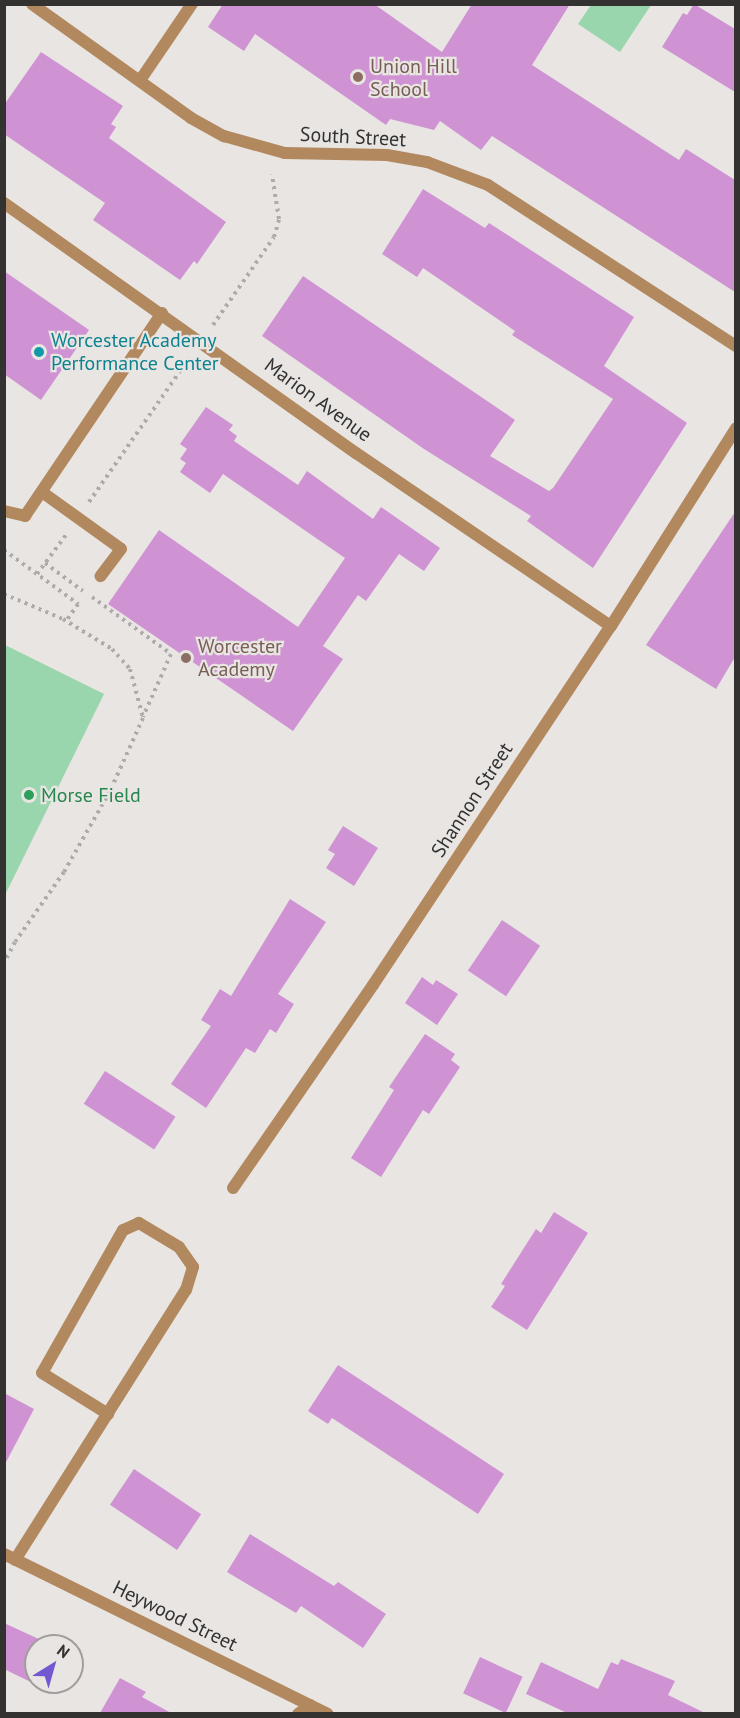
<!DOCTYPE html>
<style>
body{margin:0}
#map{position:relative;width:740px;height:1718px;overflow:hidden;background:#e8e5e3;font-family:"PT Sans",sans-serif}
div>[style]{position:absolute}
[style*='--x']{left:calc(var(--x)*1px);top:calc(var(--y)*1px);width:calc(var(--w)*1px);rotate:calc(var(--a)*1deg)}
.green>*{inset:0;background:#99d5ad}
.building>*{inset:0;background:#cf93d3;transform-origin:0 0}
.path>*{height:4px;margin-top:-2px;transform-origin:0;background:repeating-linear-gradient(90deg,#aeabaa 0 3px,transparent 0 7.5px)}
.service>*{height:12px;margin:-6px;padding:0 6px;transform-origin:6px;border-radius:6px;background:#b2895f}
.minor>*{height:12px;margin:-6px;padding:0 6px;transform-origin:6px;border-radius:6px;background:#b2895f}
.tertiary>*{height:12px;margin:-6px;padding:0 6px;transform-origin:6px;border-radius:6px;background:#b2895f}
.dots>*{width:16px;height:16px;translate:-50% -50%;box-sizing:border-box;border:3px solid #e8e5e3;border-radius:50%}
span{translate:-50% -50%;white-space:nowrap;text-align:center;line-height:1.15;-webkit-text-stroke:4.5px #e8e5e3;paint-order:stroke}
.education-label{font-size:20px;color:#785e54}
.left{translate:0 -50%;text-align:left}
.street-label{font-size:20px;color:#333231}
.culture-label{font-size:20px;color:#0d838f}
.leisure-label{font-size:20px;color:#27864d}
.frame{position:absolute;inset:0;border:6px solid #333231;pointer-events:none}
.north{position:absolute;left:24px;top:1634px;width:60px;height:60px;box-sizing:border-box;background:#e8e5e3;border:2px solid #a09d9c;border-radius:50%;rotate:37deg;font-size:16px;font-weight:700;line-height:24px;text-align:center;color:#333231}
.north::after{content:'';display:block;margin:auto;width:21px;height:27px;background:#7358d2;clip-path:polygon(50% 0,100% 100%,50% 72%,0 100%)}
</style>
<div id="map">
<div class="green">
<div style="clip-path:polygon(591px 5px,591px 4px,651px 5px,620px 52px,578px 24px)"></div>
<div style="clip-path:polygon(5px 645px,104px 694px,5px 895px)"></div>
</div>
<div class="building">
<div style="clip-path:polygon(223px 4px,374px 4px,442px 52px,472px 4px,570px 4px,532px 65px,679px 160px,686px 149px,735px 180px,735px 292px,492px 136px,481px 150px,440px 121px,434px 130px,390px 119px,386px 125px,255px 34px,244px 51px,208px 27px)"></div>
<div style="clip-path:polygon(694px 4px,735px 29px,735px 92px,662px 47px,683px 13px,687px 15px)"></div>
<div style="clip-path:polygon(41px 52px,123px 106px,111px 124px,116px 127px,109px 138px,226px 222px,197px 264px,194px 261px,180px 280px,93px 220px,105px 203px,4px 134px,4px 105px)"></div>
<div style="clip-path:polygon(423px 189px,485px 228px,489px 223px,634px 317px,604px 366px,687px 423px,593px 568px,527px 521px,531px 516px,424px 449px,262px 336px,303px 276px,515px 420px,490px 456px,549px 491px,553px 488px,613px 399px,512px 335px,515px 331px,423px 268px,417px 277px,382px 254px)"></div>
<div style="clip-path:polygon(4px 271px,89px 330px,41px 400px,4px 374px)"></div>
<div style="clip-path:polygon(206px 407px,233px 425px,229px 430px,237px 436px,234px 441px,298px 485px,307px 471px,373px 519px,381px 507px,440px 548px,424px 571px,399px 554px,366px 601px,358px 595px,323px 646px,343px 659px,293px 731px,108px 604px,159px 530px,298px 627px,345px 558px,223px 474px,210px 493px,180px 472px,186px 463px,180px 459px,187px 449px,180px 444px)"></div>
<div style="clip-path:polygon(735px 512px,735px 657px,716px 689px,646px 645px)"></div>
<div style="clip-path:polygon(343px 826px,378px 848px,354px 886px,326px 868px,335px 854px,328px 850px)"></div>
<div style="clip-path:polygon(290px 899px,326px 922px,278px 994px,294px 1004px,276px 1033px,270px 1029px,255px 1053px,246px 1048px,206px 1108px,171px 1084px,211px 1026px,201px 1020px,220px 989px,231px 996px)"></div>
<div style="left:502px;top:920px;width:46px;height:61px;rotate:34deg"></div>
<div style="clip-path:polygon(422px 977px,433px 985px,436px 980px,458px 994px,437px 1025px,405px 1003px)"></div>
<div style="clip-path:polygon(425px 1034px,455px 1054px,451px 1060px,460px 1067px,429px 1114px,423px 1110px,381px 1177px,351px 1158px,394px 1090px,389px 1087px)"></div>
<div style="left:105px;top:1071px;width:84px;height:39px;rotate:33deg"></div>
<div style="clip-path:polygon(554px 1212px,588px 1233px,527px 1330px,491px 1307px,505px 1286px,501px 1284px,536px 1229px,541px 1233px)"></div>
<div style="clip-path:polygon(338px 1365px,504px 1474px,478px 1514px,332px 1418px,328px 1424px,308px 1411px)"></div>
<div style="clip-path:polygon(4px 1393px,34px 1409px,4px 1466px)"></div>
<div style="left:134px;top:1469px;width:81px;height:43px;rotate:34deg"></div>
<div style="clip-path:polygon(250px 1534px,334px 1586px,338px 1582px,386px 1614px,363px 1648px,301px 1606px,296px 1613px,227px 1572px)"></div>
<div style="clip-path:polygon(4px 1623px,54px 1646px,36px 1646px,36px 1682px,46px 1682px,43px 1688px,4px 1669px)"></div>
<div style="left:480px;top:1657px;width:47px;height:40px;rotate:25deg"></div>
<div style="clip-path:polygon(621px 1659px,675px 1681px,668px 1695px,705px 1713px,567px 1713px,526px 1694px,541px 1662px,598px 1689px,611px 1662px,618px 1665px)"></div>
<div style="clip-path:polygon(120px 1678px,146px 1692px,142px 1697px,171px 1713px,100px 1713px)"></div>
</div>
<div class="path">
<div style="--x:213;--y:325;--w:107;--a:-55.3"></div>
<div style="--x:274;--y:237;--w:19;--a:-74"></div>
<div style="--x:279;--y:219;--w:45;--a:-99"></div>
<div style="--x:89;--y:502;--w:175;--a:-55.2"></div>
<div style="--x:4;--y:550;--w:92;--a:36.1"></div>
<div style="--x:78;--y:604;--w:21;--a:125"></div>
<div style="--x:45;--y:563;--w:47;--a:36.4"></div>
<div style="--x:37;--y:574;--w:49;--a:-53.4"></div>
<div style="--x:4;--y:594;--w:64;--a:23"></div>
<div style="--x:63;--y:619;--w:57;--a:31.5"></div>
<div style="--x:112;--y:649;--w:27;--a:48"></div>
<div style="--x:130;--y:669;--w:51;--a:75.1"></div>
<div style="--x:143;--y:718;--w:80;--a:114.3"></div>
<div style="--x:110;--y:791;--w:93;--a:119.6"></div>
<div style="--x:64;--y:872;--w:85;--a:125"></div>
<div style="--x:15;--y:942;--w:24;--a:118"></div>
<div style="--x:92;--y:597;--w:97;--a:35.8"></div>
<div style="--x:171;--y:654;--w:69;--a:114"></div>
</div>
<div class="service">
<div style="--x:42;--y:492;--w:97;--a:35.8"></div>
<div style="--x:121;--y:549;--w:34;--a:127"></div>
<div style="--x:4;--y:511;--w:22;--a:13"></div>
<div style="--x:25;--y:516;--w:245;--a:-56"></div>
<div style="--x:15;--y:1560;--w:320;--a:-57.7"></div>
<div style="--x:186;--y:1290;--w:24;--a:-73"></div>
<div style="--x:193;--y:1267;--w:24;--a:-125"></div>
<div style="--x:179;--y:1247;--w:47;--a:-149"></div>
<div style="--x:139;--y:1223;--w:17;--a:156"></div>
<div style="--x:123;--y:1230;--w:164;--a:119.5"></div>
<div style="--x:42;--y:1373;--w:78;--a:31.8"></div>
</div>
<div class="minor">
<div style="--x:32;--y:4;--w:196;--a:35.6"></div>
<div style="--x:191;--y:118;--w:38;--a:29"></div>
<div style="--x:224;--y:136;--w:63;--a:15.6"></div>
<div style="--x:285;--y:153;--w:102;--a:1.1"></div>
<div style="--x:387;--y:155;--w:41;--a:9.9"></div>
<div style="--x:427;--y:162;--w:65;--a:20.7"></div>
<div style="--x:488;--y:185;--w:296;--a:33"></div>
<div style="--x:141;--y:79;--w:91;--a:-55.8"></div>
<div style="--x:4;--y:203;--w:432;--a:35.4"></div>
<div style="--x:356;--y:453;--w:308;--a:34.2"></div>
<div style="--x:233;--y:1188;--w:247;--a:-55.4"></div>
<div style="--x:373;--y:985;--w:431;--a:-56.5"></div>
<div style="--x:611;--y:626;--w:234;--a:-57.7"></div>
<div style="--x:298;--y:1714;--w:15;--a:-37"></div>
</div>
<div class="tertiary">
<div style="--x:4;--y:1554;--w:361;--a:26.3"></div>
</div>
<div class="dots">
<div style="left:358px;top:77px;background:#8d6e63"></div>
<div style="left:39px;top:352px;background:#0f9aa8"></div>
<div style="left:186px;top:658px;background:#8d6e63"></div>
<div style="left:29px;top:795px;background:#2e9e5b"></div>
</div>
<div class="education-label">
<span class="left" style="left:370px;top:78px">Union Hill<br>School</span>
<span class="left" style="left:198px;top:658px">Worcester<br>Academy</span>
</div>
<div class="street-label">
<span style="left:353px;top:137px;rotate:3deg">South Street</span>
<span style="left:318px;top:400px;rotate:36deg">Marion Avenue</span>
<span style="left:472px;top:800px;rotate:-57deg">Shannon Street</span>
<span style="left:175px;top:1616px;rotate:26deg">Heywood Street</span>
</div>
<div class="culture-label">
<span class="left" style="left:51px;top:352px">Worcester Academy<br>Performance Center</span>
</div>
<div class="leisure-label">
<span class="left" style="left:41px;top:795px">Morse Field</span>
</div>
<div class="frame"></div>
<div class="north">N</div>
</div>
